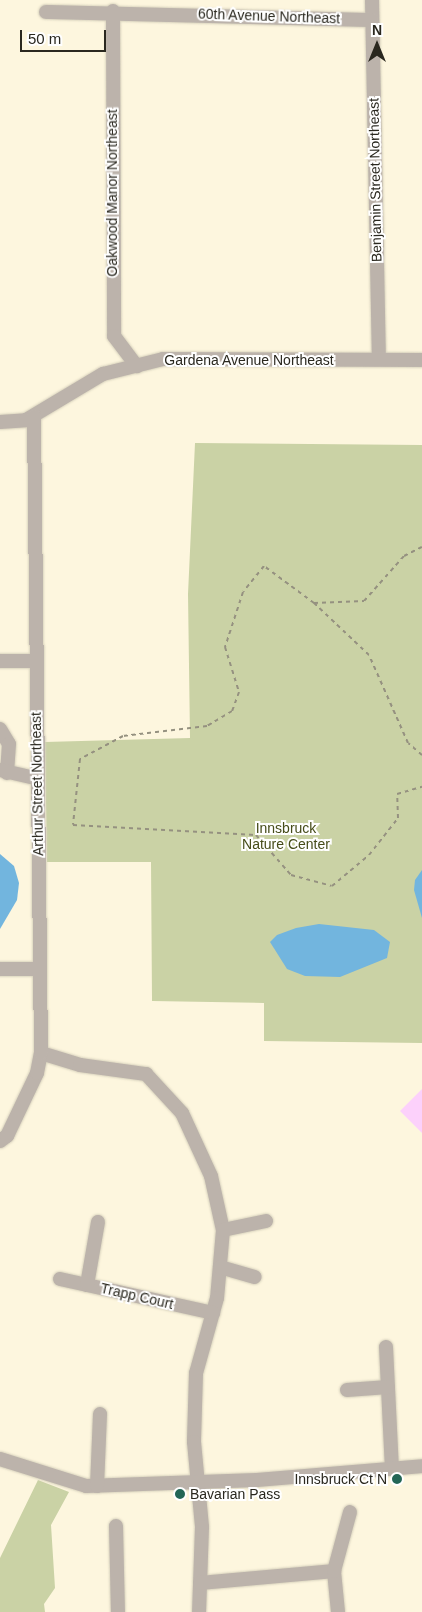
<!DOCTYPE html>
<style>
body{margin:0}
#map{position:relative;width:422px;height:1612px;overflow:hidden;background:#fdf6de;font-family:Helvetica,sans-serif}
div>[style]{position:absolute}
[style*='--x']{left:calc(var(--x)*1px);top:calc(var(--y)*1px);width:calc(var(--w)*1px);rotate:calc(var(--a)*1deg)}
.green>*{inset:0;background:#cad2a5}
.water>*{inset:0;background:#72b5de}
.building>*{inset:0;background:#fcd1fb}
.path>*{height:2px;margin-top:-1px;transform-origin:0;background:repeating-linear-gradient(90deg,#959180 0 4px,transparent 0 8px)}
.roads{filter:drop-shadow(0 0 1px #d7d1bc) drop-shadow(0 0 1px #d7d1bc)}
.minor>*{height:14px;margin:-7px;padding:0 7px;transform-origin:7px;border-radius:7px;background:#bcb3ab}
.dots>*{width:14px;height:14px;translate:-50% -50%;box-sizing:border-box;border:2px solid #fff;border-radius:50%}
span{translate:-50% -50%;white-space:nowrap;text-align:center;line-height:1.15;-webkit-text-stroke:4px #fff;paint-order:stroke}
.street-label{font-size:14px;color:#2a281f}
.park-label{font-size:14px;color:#464c19}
.poi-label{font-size:14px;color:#2a281f}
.right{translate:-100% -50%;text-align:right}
.left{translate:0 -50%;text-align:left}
.north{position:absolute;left:352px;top:20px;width:50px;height:50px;-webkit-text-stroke:4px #fff;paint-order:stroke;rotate:0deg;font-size:14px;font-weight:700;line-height:20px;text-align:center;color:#2a281f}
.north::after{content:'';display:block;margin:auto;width:18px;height:22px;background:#2a281f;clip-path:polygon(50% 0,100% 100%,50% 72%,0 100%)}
.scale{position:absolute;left:20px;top:30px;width:86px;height:22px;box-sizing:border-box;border:2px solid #2a281f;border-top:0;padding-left:6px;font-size:15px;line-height:18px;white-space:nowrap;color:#2a281f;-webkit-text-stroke:4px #fff;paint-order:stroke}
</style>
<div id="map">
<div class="green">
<div style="clip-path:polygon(195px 443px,422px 445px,422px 1043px,264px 1041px,264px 1003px,152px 1001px,151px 862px,47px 862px,45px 742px,190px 738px,188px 594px)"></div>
<div style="clip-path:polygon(38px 1480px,69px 1492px,51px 1525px,55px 1588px,44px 1604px,45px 1612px,0 1612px,0 1558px)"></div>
</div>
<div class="water">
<div style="clip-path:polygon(0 854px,14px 866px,19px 883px,17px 900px,0 929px)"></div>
<div style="clip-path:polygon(422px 870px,422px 918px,414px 890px,415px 880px)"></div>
<div style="clip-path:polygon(319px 924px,374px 930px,390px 942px,387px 958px,340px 977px,305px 976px,287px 969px,270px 942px,277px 935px,296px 928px)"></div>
</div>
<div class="building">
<div style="clip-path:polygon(422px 1089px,422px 1133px,400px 1111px)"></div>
</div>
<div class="path">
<div style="--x:314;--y:603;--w:50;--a:-2.3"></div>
<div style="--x:364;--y:601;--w:60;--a:-48.4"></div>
<div style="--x:404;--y:556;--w:20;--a:-27"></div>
<div style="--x:422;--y:755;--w:18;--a:-139"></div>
<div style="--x:408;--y:743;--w:96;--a:-113.9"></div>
<div style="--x:369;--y:655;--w:76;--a:-136.6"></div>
<div style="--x:314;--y:603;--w:62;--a:-143.5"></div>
<div style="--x:264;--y:566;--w:33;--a:129"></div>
<div style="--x:243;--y:592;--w:58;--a:108.1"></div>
<div style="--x:225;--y:647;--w:47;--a:72.7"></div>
<div style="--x:239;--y:692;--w:20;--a:110"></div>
<div style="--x:232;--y:711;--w:29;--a:149"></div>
<div style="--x:207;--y:726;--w:85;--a:173.2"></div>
<div style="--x:123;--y:736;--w:49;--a:151.9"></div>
<div style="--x:80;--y:759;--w:66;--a:96.1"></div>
<div style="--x:73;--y:825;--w:183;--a:3.1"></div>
<div style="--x:256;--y:835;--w:53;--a:48.8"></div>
<div style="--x:291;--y:875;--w:42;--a:15"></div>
<div style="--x:332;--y:886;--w:48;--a:-40"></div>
<div style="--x:369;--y:855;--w:47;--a:-51.9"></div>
<div style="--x:398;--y:818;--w:24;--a:-92"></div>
<div style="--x:397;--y:794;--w:26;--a:-16"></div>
</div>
<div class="roads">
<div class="minor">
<div style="--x:372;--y:0;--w:359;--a:88.9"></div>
<div style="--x:113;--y:11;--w:325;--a:89.8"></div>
<div style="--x:114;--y:336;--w:38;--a:53"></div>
<div style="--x:46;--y:12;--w:326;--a:1.4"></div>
<div style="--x:0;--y:422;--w:26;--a:-4"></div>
<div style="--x:26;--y:420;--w:90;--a:-30.9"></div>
<div style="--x:103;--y:374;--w:62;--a:-14"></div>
<div style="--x:163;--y:359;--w:259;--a:0.2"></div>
<div style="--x:0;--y:661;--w:34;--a:0"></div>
<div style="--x:0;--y:729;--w:17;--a:59"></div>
<div style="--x:9;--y:744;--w:29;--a:94"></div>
<div style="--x:0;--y:770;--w:39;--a:13"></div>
<div style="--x:0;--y:969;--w:40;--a:0"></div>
<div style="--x:41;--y:1053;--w:41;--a:17.1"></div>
<div style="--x:80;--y:1065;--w:67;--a:7.8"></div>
<div style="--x:146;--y:1074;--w:53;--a:47.3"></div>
<div style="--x:182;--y:1113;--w:69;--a:65.3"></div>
<div style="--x:211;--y:1176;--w:55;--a:77.5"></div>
<div style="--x:223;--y:1230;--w:68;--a:95"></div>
<div style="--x:217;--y:1298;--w:78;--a:105.6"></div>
<div style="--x:196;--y:1373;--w:69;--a:91.7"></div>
<div style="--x:194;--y:1442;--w:85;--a:84.6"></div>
<div style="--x:202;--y:1527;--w:85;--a:92"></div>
<div style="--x:0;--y:1141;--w:9;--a:-36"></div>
<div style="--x:7;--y:1136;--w:70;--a:-64.5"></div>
<div style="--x:37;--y:1073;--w:20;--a:-79"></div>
<div style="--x:41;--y:1053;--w:637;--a:-90.63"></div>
<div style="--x:223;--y:1230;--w:44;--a:-11.8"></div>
<div style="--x:220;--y:1267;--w:36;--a:16"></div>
<div style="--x:60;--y:1279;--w:157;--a:12.5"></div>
<div style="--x:87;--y:1285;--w:64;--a:-80.1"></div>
<div style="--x:386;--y:1347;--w:122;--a:87.2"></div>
<div style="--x:347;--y:1390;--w:41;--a:-4.2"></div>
<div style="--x:0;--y:1459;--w:90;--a:17.4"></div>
<div style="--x:86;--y:1486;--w:171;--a:-2"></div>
<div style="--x:257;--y:1480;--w:166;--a:-4.8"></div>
<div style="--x:97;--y:1486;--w:72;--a:-87.6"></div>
<div style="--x:116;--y:1526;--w:86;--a:88.7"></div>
<div style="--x:200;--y:1583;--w:135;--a:-5.1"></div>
<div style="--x:338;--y:1612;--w:41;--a:-95.6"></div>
<div style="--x:334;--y:1571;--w:61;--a:-74.8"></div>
</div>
</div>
<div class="dots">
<div style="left:397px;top:1479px;background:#236656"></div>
<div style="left:180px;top:1494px;background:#236656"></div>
</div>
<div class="street-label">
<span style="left:269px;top:16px;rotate:2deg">60th Avenue Northeast</span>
<span style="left:375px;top:180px;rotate:-91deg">Benjamin Street Northeast</span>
<span style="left:112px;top:193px;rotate:-90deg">Oakwood Manor Northeast</span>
<span style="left:249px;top:360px">Gardena Avenue Northeast</span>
<span style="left:37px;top:784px;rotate:-91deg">Arthur Street Northeast</span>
<span style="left:137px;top:1296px;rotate:13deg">Trapp Court</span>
</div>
<div class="park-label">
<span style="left:286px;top:836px">Innsbruck<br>Nature Center</span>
</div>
<div class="poi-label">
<span class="right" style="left:387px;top:1479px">Innsbruck Ct N</span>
<span class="left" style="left:190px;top:1494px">Bavarian Pass</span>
</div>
<div class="north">N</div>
<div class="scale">50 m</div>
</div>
